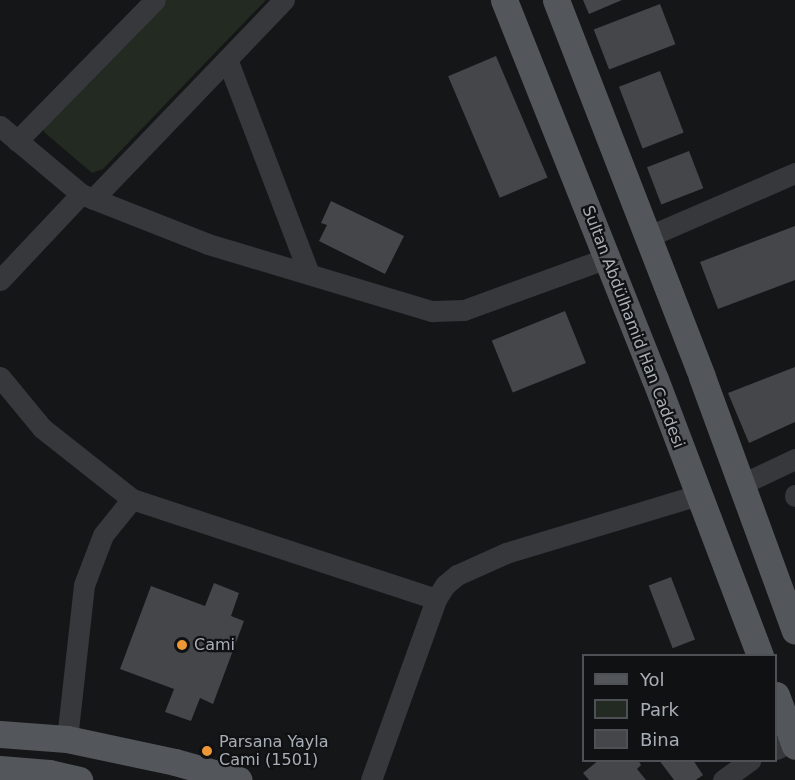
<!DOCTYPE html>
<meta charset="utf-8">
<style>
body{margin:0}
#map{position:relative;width:795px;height:780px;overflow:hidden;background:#151617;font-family:"DejaVu Sans",sans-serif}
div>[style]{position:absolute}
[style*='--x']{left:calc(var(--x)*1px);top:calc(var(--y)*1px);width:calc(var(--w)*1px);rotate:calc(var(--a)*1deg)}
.green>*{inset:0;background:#222a22}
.building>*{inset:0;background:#44464a;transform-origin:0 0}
.minor>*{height:21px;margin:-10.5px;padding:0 10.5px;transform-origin:10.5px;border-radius:10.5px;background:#36383c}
.major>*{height:27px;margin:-13.5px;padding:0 13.5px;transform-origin:13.5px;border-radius:13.5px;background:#53565b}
.dots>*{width:16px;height:16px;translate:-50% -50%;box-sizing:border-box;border:3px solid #101112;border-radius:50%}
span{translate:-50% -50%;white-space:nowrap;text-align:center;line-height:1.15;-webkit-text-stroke:4.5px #101112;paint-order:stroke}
.street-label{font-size:16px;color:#a8aeb7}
.poi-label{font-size:16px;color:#a8aeb7}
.left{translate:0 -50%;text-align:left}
.legend{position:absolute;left:582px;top:654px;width:195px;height:108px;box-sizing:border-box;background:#101112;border:2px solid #4d5054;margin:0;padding:8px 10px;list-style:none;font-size:18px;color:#a8aeb7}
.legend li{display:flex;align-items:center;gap:12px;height:30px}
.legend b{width:30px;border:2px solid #4d5054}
</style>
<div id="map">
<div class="green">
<div style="clip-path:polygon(165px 0,266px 0,103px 169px,92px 173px,44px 132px,43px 127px)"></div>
</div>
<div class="building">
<div style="clip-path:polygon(583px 0,622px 0,589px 14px)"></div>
<div style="left:660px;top:4px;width:43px;height:71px;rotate:69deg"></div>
<div style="left:496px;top:56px;width:132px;height:52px;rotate:67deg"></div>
<div style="left:660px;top:71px;width:66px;height:44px;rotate:69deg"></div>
<div style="left:689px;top:151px;width:40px;height:45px;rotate:69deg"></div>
<div style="clip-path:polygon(331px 201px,404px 236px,385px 274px,319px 241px,327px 225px,321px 223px)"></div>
<div style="clip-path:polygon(795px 226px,795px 280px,718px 309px,700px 262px)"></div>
<div style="left:565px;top:311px;width:56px;height:79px;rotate:68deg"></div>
<div style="clip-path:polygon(795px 367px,795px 422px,749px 443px,728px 393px)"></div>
<div style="left:671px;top:577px;width:67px;height:24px;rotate:69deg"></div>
<div style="clip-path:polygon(214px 583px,239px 593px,231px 616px,244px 621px,213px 704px,200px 698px,191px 721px,165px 712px,174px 689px,120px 669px,151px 586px,205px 606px)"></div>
<div style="clip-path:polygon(599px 760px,638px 760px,641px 765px,637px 769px,646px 780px,589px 780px,583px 773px)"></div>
<div style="clip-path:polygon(659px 760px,693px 760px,703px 775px,696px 780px,674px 780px)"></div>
</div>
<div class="minor">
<div style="--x:227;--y:59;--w:230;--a:69.1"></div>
<div style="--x:0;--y:126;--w:106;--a:40"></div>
<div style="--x:81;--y:194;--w:136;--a:21.5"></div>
<div style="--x:208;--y:244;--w:234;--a:16.7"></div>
<div style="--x:432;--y:311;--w:32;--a:-2"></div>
<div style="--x:464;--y:310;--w:152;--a:-20"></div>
<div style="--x:17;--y:141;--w:197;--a:-45.6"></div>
<div style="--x:93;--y:199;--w:276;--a:-46.2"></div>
<div style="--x:647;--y:237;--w:161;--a:-23.4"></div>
<div style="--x:0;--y:280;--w:118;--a:-46.7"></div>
<div style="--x:0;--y:377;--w:66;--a:50.5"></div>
<div style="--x:42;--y:428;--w:115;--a:38.3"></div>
<div style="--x:132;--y:499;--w:320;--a:18.2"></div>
<div style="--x:740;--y:485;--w:61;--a:-25.3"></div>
<div style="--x:795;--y:495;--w:1;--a:90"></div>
<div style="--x:67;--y:739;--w:155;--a:-83.7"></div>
<div style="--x:84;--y:585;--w:53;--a:-69.2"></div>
<div style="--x:103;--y:535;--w:46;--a:-51.1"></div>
<div style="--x:776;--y:749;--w:21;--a:-25"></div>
<div style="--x:371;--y:780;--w:192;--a:-70.2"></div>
<div style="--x:436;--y:599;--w:17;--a:-57"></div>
<div style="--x:445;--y:585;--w:16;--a:-40"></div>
<div style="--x:457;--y:575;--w:54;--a:-24.2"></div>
<div style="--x:506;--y:553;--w:201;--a:-16.8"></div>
<div style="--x:723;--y:780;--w:34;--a:-36"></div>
</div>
<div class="major">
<div style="--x:504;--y:0;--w:408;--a:68.3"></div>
<div style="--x:655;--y:379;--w:296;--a:69.2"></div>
<div style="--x:556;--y:0;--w:404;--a:68.8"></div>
<div style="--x:702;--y:377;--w:270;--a:69.9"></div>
<div style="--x:776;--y:695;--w:54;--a:69.6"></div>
<div style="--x:0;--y:734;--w:67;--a:4.3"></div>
<div style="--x:67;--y:739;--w:110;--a:12"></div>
<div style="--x:175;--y:762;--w:66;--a:15.7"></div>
<div style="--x:0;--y:769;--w:49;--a:4.7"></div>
<div style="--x:49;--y:773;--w:31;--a:13"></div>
</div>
<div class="dots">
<div style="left:182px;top:645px;background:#ee9737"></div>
<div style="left:207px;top:751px;background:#ee9737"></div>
</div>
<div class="street-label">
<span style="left:633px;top:327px;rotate:69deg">Sultan Abdülhamid Han Caddesi</span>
</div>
<div class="poi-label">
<span class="left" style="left:194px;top:645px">Cami</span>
<span class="left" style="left:219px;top:751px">Parsana Yayla<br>Cami (1501)</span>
</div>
<ul class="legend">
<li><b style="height:8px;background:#53565b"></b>Yol</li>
<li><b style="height:16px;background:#222a22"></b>Park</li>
<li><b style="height:16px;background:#44464a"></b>Bina</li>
</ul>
</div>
